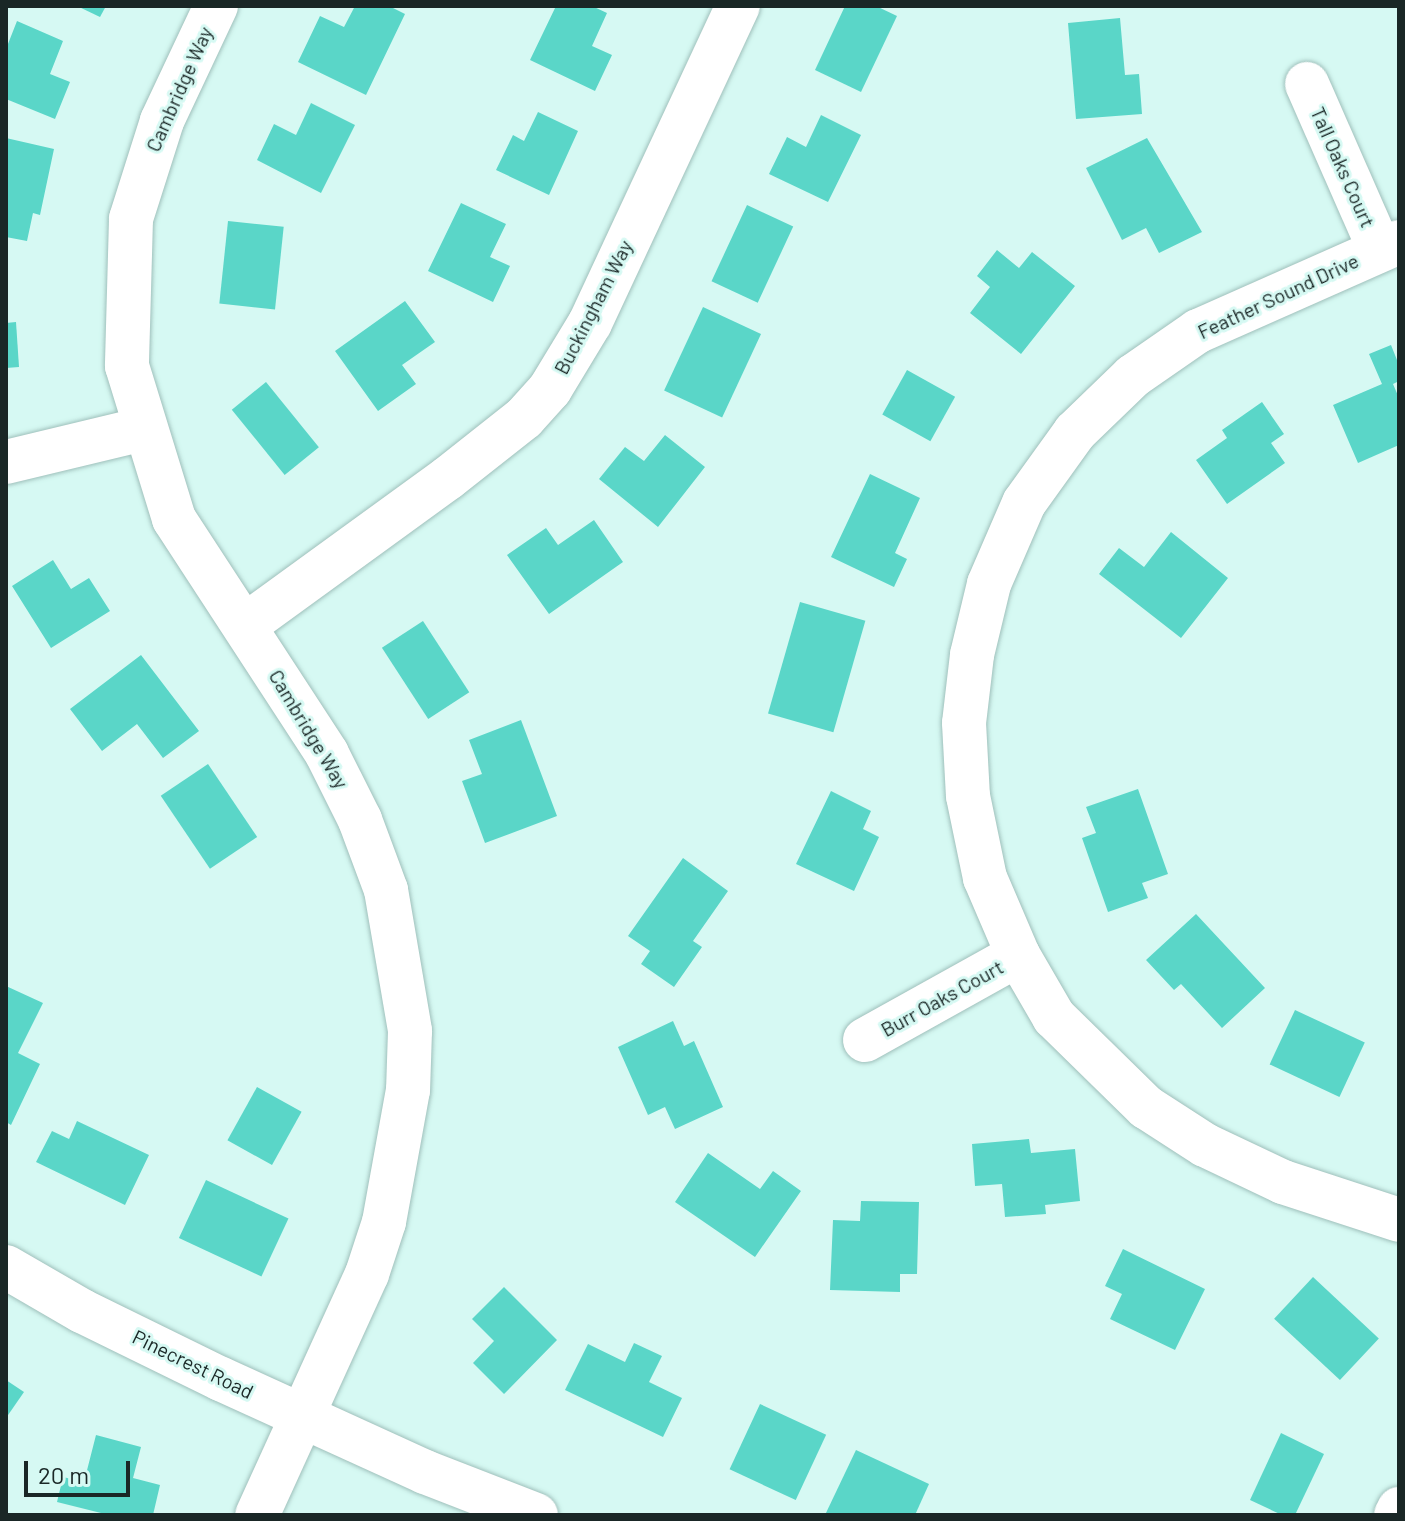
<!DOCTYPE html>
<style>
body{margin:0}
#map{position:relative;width:1405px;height:1521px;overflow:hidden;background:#d6f9f3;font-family:Barlow,sans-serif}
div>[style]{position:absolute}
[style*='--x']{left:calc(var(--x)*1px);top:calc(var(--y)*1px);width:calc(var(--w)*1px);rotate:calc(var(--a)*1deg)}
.building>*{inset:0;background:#5ad6c8;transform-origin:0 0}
.roads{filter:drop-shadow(0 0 2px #9fc0bb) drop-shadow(0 0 2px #9fc0bb)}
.minor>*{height:44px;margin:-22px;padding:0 22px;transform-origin:22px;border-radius:22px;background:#fff}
span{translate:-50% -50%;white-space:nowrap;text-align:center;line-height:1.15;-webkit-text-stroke:6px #d6f9f3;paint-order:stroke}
.street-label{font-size:20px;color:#1a2726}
.frame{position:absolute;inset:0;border:8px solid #1a2726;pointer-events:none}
.scale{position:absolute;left:24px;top:1461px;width:106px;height:36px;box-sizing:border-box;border:4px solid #1a2726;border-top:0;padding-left:10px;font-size:24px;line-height:28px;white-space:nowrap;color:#1a2726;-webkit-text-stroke:6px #d6f9f3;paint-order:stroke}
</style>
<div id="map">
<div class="building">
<div style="clip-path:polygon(77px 6px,106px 6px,100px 17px)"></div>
<div style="clip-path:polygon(355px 6px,389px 6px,405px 14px,366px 95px,298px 62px,320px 16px,344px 27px)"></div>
<div style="clip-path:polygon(556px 6px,592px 6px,607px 13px,592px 46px,612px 55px,595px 91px,530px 60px)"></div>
<div style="clip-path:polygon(845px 6px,876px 6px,897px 16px,861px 92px,815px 70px)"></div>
<div style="clip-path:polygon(1120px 18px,1125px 75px,1139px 74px,1142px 114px,1076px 119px,1068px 23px)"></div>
<div style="clip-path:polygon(17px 21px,63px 41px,50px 74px,70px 82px,55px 119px,6px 99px,6px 49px)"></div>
<div style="clip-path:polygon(311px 103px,355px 125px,321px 193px,257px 160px,274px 124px,296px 135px)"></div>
<div style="clip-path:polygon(538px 112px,578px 131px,549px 195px,496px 170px,513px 135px,524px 141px)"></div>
<div style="clip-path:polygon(821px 115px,861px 135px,828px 202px,769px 174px,787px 137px,806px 147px)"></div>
<div style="clip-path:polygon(6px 138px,54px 149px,40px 215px,33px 213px,27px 241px,6px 237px)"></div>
<div style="clip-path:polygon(1147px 138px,1202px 232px,1159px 253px,1146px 228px,1122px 240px,1086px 168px)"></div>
<div style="clip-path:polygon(461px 203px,506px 224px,490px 257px,510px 266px,493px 302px,428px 271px)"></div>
<div style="left:747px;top:205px;width:51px;height:84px;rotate:25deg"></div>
<div style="left:228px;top:221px;width:56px;height:83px;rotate:6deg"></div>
<div style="clip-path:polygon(997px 250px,1019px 268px,1032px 252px,1075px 286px,1021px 354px,970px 313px,990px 287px,977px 276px)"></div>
<div style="clip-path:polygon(405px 301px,435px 342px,402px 365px,416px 384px,378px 411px,335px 351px)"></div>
<div style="left:703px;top:307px;width:64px;height:92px;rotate:25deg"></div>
<div style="clip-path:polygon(16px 322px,19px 367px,6px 368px,6px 323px)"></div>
<div style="clip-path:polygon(1391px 345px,1399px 365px,1399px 381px,1393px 384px,1399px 398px,1399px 445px,1358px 463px,1333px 405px,1382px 384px,1369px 354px)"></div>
<div style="left:907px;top:370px;width:55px;height:51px;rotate:29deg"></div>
<div style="left:266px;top:382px;width:84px;height:44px;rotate:51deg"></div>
<div style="clip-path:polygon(1262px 402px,1284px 434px,1271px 443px,1285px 463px,1227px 504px,1196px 460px,1227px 438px,1222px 430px)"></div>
<div style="clip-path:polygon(665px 435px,705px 467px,658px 527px,599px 479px,625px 447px,644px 461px)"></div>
<div style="clip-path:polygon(870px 474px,920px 498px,895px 553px,907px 559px,894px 587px,831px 557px)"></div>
<div style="clip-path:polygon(594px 520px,623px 562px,549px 614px,507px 555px,546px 528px,558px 545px)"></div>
<div style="clip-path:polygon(1171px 532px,1228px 578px,1181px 638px,1099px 574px,1119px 548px,1144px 567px)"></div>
<div style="clip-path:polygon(53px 560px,71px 589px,89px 578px,110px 611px,51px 648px,12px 586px)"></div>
<div style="left:800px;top:602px;width:68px;height:116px;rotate:16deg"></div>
<div style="left:423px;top:621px;width:85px;height:49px;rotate:57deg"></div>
<div style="clip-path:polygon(141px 655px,199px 731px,163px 758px,137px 724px,102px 751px,70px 709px)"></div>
<div style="clip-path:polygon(521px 720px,557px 816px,485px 843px,462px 781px,482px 774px,469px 740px)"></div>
<div style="left:208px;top:764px;width:88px;height:57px;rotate:56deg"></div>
<div style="clip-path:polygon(1138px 789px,1168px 874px,1142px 883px,1148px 898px,1108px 912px,1082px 838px,1096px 833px,1086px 807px)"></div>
<div style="clip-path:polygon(831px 791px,871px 811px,863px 829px,879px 837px,854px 891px,796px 864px)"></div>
<div style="clip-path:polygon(683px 858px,728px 891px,693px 941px,702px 947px,674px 987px,641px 964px,650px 951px,628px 936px)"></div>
<div style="clip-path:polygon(1196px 914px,1265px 988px,1222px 1028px,1181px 984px,1174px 990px,1146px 960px)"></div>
<div style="clip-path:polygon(6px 986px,43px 1003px,18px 1053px,40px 1064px,11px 1125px,6px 1122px)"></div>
<div style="left:1295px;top:1010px;width:77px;height:60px;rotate:25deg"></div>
<div style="clip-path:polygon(673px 1021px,684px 1046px,694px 1041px,723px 1107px,675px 1129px,665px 1107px,648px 1115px,618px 1047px)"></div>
<div style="left:257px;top:1087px;width:51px;height:61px;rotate:29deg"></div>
<div style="clip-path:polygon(77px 1121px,149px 1155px,125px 1205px,36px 1162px,52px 1131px,69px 1139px)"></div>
<div style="clip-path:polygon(1029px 1139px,1031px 1153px,1075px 1149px,1080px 1201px,1045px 1205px,1046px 1214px,1005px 1217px,1002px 1184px,975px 1186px,972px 1144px)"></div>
<div style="clip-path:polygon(708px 1153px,760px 1189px,773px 1171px,801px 1191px,755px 1257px,675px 1202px)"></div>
<div style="left:206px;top:1180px;width:91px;height:64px;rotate:25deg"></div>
<div style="clip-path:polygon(861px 1201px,919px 1202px,917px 1274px,900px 1274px,900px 1292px,830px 1290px,833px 1220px,860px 1221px)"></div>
<div style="clip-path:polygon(1123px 1249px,1205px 1289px,1175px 1350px,1110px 1319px,1122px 1294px,1105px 1286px)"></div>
<div style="left:1313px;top:1277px;width:90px;height:57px;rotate:43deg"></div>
<div style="clip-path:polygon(504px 1287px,557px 1340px,504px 1394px,473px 1363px,494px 1341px,472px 1319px)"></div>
<div style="clip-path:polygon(634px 1343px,662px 1356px,649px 1382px,682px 1398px,663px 1437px,565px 1390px,588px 1344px,625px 1362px)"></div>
<div style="clip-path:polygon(6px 1380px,24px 1392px,6px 1418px)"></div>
<div style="left:760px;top:1404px;width:73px;height:72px;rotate:25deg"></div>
<div style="clip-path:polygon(1281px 1433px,1324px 1454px,1295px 1515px,1282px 1515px,1250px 1500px)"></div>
<div style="clip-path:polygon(96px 1435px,141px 1447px,133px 1478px,160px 1485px,153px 1515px,109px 1515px,57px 1502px,63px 1477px,84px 1482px)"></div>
<div style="clip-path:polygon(856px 1450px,929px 1484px,915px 1515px,825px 1515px)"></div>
</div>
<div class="roads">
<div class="minor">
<div style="--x:216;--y:6;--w:127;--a:115.2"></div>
<div style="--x:162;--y:121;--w:103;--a:107.6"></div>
<div style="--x:131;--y:219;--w:147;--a:91.6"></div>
<div style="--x:127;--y:366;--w:160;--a:72.9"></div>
<div style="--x:174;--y:519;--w:280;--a:56.9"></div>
<div style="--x:327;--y:754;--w:74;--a:63.4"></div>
<div style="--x:360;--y:820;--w:75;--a:69.6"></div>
<div style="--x:386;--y:890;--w:143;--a:80.3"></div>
<div style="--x:410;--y:1031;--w:59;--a:91.9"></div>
<div style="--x:408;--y:1090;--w:134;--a:100.3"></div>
<div style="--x:384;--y:1222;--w:55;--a:108.1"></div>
<div style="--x:367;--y:1274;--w:265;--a:114.5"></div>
<div style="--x:1307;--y:84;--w:181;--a:66.3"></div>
<div style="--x:1399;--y:242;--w:220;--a:156.1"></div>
<div style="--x:1198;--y:331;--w:79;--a:145.3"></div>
<div style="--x:1133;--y:376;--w:81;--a:136"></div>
<div style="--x:1075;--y:432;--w:87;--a:125.7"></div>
<div style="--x:1024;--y:503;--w:88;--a:113.4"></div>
<div style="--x:989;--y:584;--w:73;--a:103.5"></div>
<div style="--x:972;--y:655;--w:68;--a:96.7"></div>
<div style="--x:964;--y:723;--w:73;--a:86.9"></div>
<div style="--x:968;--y:796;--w:84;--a:78.3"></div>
<div style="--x:985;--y:878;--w:84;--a:66.8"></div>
<div style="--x:1018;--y:955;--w:72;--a:59.9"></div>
<div style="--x:1054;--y:1017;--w:129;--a:44.4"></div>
<div style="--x:1146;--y:1107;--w:70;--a:32.8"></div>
<div style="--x:1205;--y:1145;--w:86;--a:25.4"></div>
<div style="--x:1283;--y:1182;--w:122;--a:18.1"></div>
<div style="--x:6;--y:462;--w:141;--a:-13.5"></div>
<div style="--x:247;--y:624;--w:248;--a:-36"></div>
<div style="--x:448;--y:478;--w:97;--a:-38.3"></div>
<div style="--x:524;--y:418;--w:39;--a:-48"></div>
<div style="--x:550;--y:389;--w:77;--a:-58.8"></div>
<div style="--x:590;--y:323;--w:350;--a:-65"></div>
<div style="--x:865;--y:1040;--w:175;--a:-29.1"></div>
<div style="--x:6;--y:1267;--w:88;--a:30.1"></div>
<div style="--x:82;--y:1311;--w:155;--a:26.1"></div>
<div style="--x:221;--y:1379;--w:224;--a:24.5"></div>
<div style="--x:425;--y:1472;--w:119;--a:21.2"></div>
<div style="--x:1396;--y:1515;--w:7;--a:-63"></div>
</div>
</div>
<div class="street-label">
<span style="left:179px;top:89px;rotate:-66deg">Cambridge Way</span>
<span style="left:1343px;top:167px;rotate:66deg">Tall Oaks Court</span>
<span style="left:1278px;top:296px;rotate:-25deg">Feather Sound Drive</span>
<span style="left:593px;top:307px;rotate:-63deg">Buckingham Way</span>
<span style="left:309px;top:729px;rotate:59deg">Cambridge Way</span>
<span style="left:942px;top:998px;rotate:-29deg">Burr Oaks Court</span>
<span style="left:193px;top:1364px;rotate:26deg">Pinecrest Road</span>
</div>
<div class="frame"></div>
<div class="scale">20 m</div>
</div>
